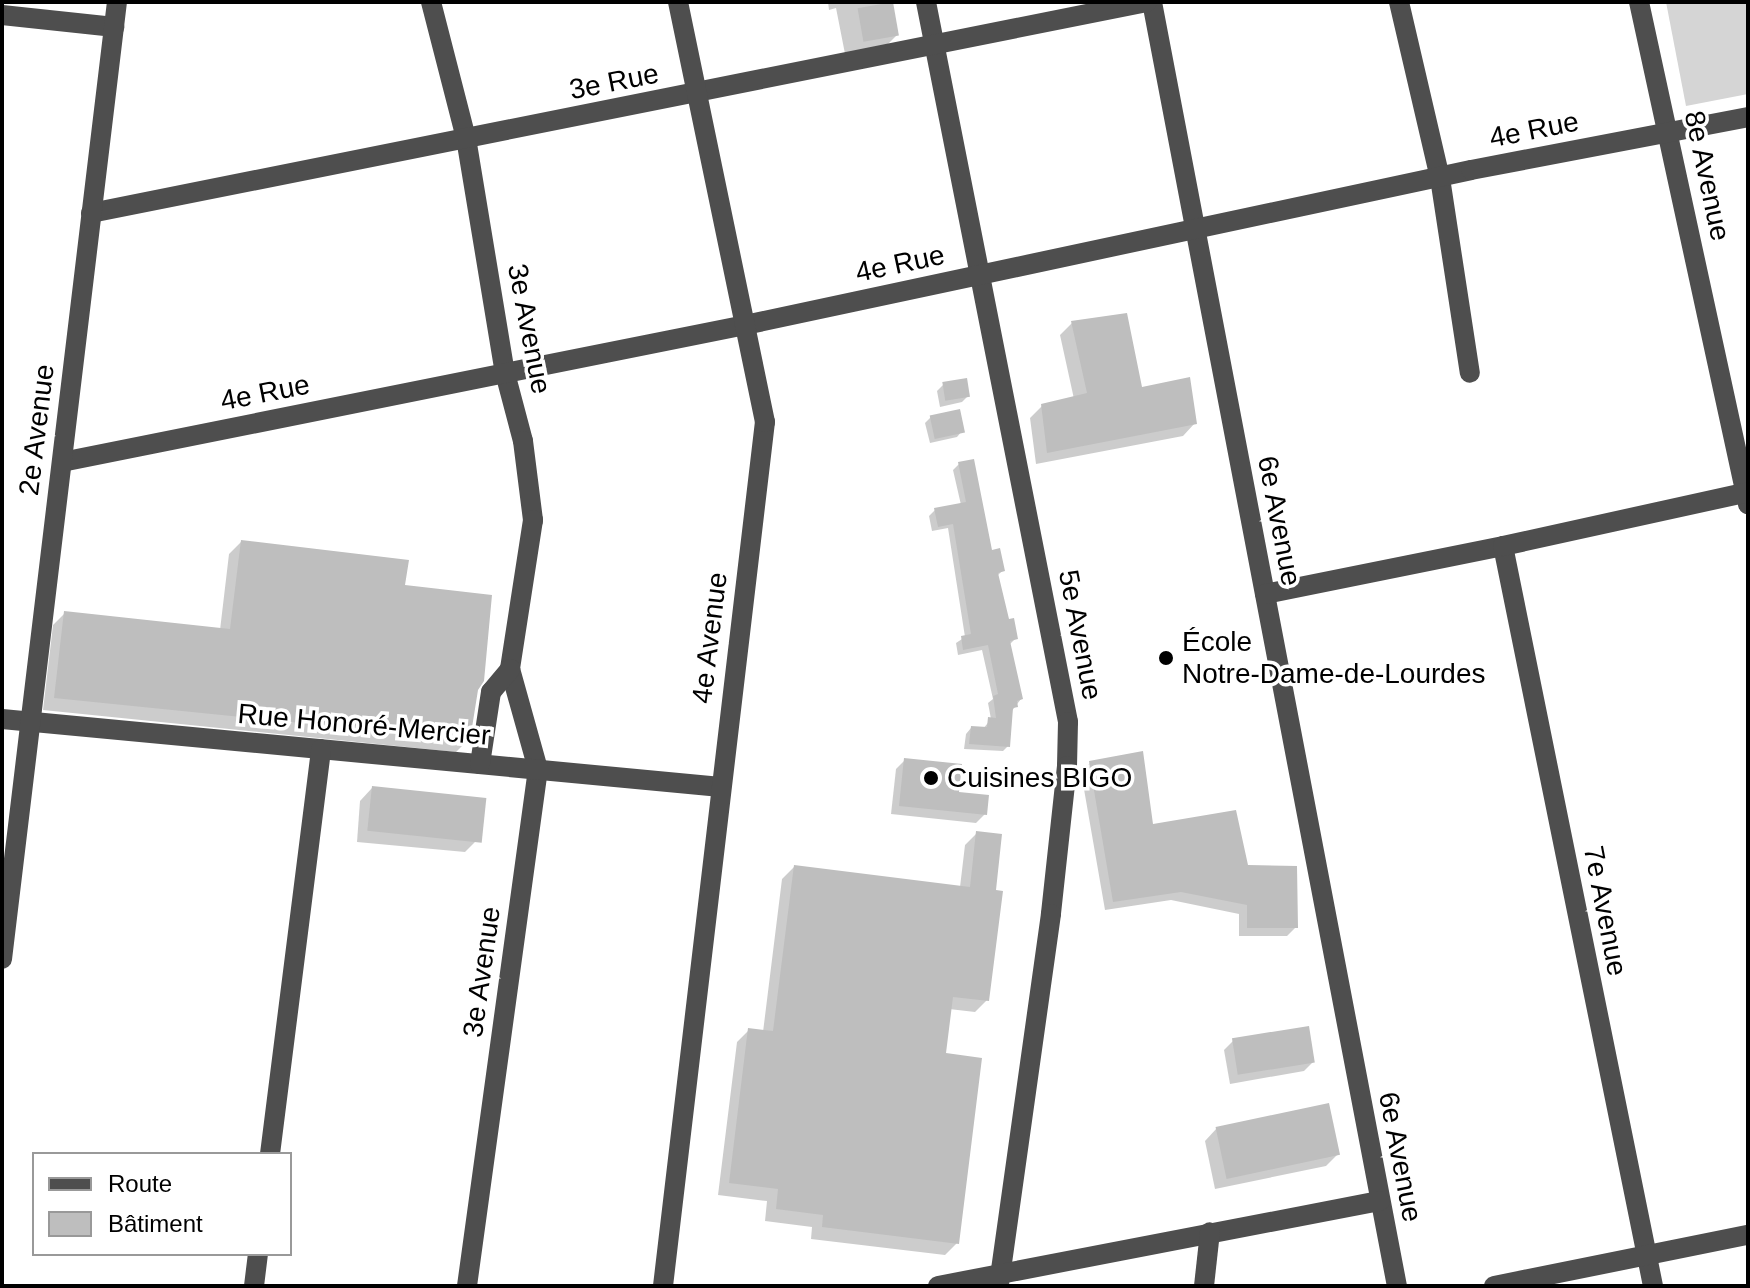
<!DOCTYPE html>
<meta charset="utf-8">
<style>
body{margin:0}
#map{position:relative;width:1750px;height:1288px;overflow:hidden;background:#fff;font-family:Arial,sans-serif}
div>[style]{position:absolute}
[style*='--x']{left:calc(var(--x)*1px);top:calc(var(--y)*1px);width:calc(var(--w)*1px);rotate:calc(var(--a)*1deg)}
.green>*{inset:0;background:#d5d5d5}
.shadow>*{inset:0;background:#0003}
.building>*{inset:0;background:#bebebe;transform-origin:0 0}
.minor>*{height:20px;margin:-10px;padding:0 10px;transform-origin:10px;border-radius:10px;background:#4e4e4e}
.dots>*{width:22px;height:22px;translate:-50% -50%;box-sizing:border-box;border:4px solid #fff;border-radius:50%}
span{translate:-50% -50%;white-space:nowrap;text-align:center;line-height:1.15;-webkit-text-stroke:7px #fff;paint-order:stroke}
.street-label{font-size:28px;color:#000}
.poi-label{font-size:28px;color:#000}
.left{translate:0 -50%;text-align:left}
.frame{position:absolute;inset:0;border:4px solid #000;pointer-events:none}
.legend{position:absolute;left:32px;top:1152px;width:260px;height:104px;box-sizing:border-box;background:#fff;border:2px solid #999;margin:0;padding:10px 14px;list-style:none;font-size:24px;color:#000}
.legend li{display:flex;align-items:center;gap:16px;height:40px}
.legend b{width:40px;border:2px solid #999}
</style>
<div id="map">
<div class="green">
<div style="clip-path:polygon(1666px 2px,1748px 2px,1748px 94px,1686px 106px)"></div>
</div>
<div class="shadow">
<div style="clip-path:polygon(828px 2px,888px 2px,897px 35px,879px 53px,846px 59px,836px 8px,829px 10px)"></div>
<div style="clip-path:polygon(1072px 323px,1140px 390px,1195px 423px,1183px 436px,1036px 464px,1030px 418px,1042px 406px,1074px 399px,1060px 335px)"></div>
<div style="clip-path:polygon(943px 385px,968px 396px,962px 402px,940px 407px,937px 391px)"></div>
<div style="clip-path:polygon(931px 417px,962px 431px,957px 437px,930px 443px,925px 423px)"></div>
<div style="clip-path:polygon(959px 464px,990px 552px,1002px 571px,997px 576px,1007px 621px,1016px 638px,1009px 645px,1021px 699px,1011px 712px,1008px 746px,1003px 751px,964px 749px,966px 734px,971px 728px,983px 729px,991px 719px,988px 703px,993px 699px,982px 650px,958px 655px,956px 643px,965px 637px,948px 528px,932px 531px,929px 516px,935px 510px,961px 505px,953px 470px)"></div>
<div style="clip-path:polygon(241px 542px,403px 587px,476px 689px,469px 739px,456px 752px,43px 710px,53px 625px,65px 613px,220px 630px,229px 554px)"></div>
<div style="clip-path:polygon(905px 760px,957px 794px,985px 814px,976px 823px,891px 814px,896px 769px)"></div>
<div style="clip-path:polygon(1090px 763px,1151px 826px,1246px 867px,1296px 927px,1287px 936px,1239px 936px,1239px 914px,1171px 900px,1105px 910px,1081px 772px)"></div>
<div style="clip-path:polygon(372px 788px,478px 839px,465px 852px,357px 842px,360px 801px)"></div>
<div style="clip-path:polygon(977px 833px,987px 1000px,975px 1012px,949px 1009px,944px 1055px,957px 1243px,945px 1255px,811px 1239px,812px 1227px,765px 1221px,767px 1201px,718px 1195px,737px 1042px,749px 1030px,763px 1032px,782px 879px,794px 867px,960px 887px,965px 845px)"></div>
<div style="clip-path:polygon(1233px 1041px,1313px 1062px,1304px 1071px,1230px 1084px,1224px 1050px)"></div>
<div style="clip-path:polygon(1217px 1128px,1338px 1154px,1326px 1166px,1215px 1189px,1205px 1141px)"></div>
</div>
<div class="building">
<div style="left:893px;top:2px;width:34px;height:36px;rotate:80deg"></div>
<div style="clip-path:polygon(1127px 313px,1142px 387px,1190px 377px,1197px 424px,1047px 453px,1041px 404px,1087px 393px,1071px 321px)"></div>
<div style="left:967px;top:378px;width:19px;height:25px;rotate:81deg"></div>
<div style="left:960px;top:409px;width:24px;height:31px;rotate:78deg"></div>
<div style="clip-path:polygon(974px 459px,992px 550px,1000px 548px,1005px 571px,998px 573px,1009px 619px,1014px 618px,1018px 639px,1010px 641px,1023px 699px,1017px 701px,1018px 707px,1013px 708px,1010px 747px,969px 744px,971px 726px,987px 727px,988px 717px,996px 718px,993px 696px,998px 694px,988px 645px,963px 650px,961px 636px,971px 634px,953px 524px,938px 527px,934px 508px,966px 502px,958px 462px)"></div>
<div style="clip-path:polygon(241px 540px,409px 560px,405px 585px,492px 595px,484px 681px,478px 690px,470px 740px,54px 698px,64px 611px,230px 629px)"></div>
<div style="clip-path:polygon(1143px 751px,1153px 824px,1236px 810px,1248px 865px,1297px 866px,1298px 928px,1247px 928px,1247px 905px,1181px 892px,1113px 902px,1089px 761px)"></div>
<div style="clip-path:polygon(904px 758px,962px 764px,959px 792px,989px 795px,987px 815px,899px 806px)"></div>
<div style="left:372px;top:786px;width:115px;height:45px;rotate:6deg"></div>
<div style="clip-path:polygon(976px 831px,1002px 834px,996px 890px,1003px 891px,989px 1001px,953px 997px,946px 1053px,982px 1058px,959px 1244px,822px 1227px,823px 1215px,776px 1209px,778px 1189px,729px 1183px,748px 1028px,773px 1031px,794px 865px,970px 887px)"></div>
<div style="left:1309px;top:1026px;width:37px;height:78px;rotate:81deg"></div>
<div style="left:1329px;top:1103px;width:53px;height:116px;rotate:78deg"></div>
</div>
<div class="minor">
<div style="--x:431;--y:2;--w:140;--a:75.6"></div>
<div style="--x:466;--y:138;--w:238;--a:80.6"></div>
<div style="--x:505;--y:373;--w:70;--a:75.2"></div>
<div style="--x:523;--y:441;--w:80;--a:82.8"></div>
<div style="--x:533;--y:520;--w:151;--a:98.8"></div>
<div style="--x:510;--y:669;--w:104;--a:74.4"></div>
<div style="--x:538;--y:769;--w:522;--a:97.82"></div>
<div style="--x:926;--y:2;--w:734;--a:78.84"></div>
<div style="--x:1068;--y:722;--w:44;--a:91.3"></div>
<div style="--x:1067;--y:766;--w:149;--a:96.2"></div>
<div style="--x:1051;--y:914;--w:376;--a:98"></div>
<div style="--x:1152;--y:2;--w:1307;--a:79.2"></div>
<div style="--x:1399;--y:2;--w:181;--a:76.9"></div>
<div style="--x:1440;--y:178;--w:197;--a:81.3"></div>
<div style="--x:1639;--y:2;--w:514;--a:77.75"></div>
<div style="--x:2;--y:15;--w:113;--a:6.1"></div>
<div style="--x:91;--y:213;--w:1077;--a:-11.3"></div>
<div style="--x:62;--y:462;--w:697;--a:-11.34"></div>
<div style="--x:745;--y:325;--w:742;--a:-12.05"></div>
<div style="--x:1471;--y:170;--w:282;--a:-10.8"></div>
<div style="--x:1503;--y:546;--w:755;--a:78.54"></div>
<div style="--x:1265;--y:594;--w:243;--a:-11.4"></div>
<div style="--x:1503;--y:546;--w:251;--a:-12.4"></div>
<div style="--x:2;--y:719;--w:722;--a:5.4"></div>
<div style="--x:480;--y:764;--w:73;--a:-81.3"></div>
<div style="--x:491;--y:692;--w:30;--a:-50"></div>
<div style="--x:2;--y:959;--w:964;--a:-83.15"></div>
<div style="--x:270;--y:1154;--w:408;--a:-82.8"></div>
<div style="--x:254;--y:1286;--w:32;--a:-83"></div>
<div style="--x:663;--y:1286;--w:870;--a:-83.27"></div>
<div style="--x:765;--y:422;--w:429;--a:-101.7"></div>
<div style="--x:938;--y:1286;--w:450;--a:-10.9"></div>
<div style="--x:1204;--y:1286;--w:54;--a:-83.7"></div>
<div style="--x:1494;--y:1286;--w:259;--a:-11.4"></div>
</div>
<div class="dots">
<div style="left:1166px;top:658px;background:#000"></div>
<div style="left:931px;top:778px;background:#000"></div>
</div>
<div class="street-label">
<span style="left:614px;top:82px;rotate:-11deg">3e Rue</span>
<span style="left:1534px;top:130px;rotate:-11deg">4e Rue</span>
<span style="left:1707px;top:176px;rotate:78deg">8e Avenue</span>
<span style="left:900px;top:264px;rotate:-12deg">4e Rue</span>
<span style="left:529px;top:329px;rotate:79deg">3e Avenue</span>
<span style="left:265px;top:393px;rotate:-11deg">4e Rue</span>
<span style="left:37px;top:430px;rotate:-83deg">2e Avenue</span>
<span style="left:1279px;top:521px;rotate:79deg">6e Avenue</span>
<span style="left:1080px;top:635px;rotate:79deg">5e Avenue</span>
<span style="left:710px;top:638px;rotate:-83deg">4e Avenue</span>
<span style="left:364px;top:725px;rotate:5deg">Rue Honoré-Mercier</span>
<span style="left:1605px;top:911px;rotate:79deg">7e Avenue</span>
<span style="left:482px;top:972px;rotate:-82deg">3e Avenue</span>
<span style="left:1400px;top:1157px;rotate:79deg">6e Avenue</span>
</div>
<div class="poi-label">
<span class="left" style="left:1182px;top:658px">École<br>Notre-Dame-de-Lourdes</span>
<span class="left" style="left:947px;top:778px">Cuisines BIGO</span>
</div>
<div class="frame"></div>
<ul class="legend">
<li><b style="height:10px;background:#4e4e4e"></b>Route</li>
<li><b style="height:22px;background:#bebebe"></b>Bâtiment</li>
</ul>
</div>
